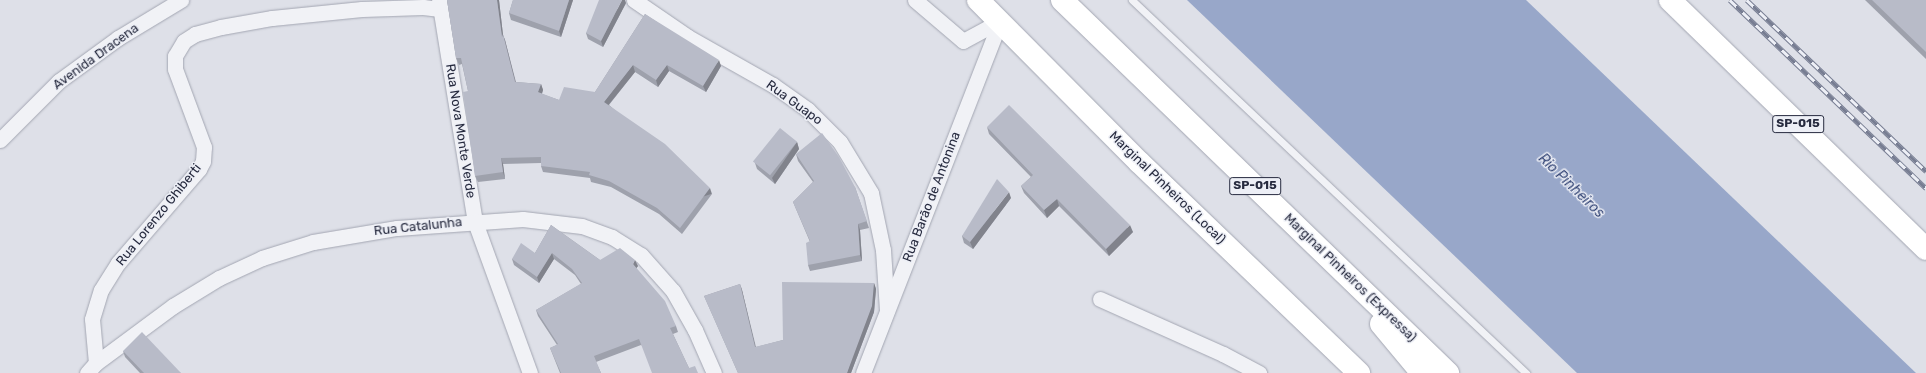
<!DOCTYPE html>
<meta charset="utf-8">
<style>
body{margin:0}
#map{position:relative;width:1926px;height:373px;overflow:hidden;background:#dee0e8;font-family:Rubik,sans-serif}
div>[style]{position:absolute}
[style*='--x']{left:calc(var(--x)*1px);top:calc(var(--y)*1px);width:calc(var(--w)*1px);rotate:calc(var(--a)*1deg)}
.water>*{inset:0;background:#98a7c9}
.roads{filter:drop-shadow(0 0 1px #a3a6b2) drop-shadow(0 0 1px #a3a6b2)}
.lane>*{height:7px;margin:-3.5px;padding:0 3.5px;transform-origin:3.5px;border-radius:3.5px;background:#f1f2f6}
.street>*{height:15px;margin:-7.5px;padding:0 7.5px;transform-origin:7.5px;border-radius:7.5px;background:#f1f2f6}
.highway>*{height:22px;margin:-11px;padding:0 11px;transform-origin:11px;border-radius:11px;background:#fff}
.rail>*{height:4.5px;margin-top:-2.25px;transform-origin:0;background:repeating-linear-gradient(90deg,#edeff6 0 9px,#777d92 0 18px);box-sizing:border-box;border-block:1px solid #777d92}
.wall>*{inset:0;background:#9ea1ac}
.shaded-wall>*{inset:0;background:#81838c;transform-origin:0 0}
.building>*{inset:0;background:#b8bbc8;transform-origin:0 0}
span{translate:-50% -50%;white-space:nowrap;text-align:center;line-height:1.15;-webkit-text-stroke:3px #edeff6;paint-order:stroke}
.shield-label span{padding:1px 3px;background:#edeff6;border:1px solid;border-radius:3px;-webkit-text-stroke-width:0}
.shield-label{font-size:12px;color:#272b3f;font-weight:700}
.street-label{font-size:13px;color:#272b3f}
.water-label{font-size:14px;color:#304274;font-style:italic}
</style>
<div id="map">
<div class="water">
<div style="clip-path:polygon(1187px 0,1526px 0,1916px 373px,1577px 373px)"></div>
</div>
<div class="roads">
<div class="lane">
<div style="--x:1132;--y:0;--w:543;--a:43.43"></div>
</div>
<div class="street">
<div style="--x:439;--y:0;--w:225;--a:80.8"></div>
<div style="--x:475;--y:222;--w:161;--a:70"></div>
<div style="--x:634;--y:0;--w:65;--a:34.4"></div>
<div style="--x:688;--y:37;--w:98;--a:29.5"></div>
<div style="--x:773;--y:85;--w:43;--a:35.5"></div>
<div style="--x:808;--y:110;--w:45;--a:45"></div>
<div style="--x:840;--y:142;--w:60;--a:58.7"></div>
<div style="--x:871;--y:193;--w:58;--a:78.1"></div>
<div style="--x:883;--y:250;--w:60;--a:86.2"></div>
<div style="--x:915;--y:0;--w:63;--a:40.5"></div>
<div style="--x:963;--y:41;--w:42;--a:-28.4"></div>
<div style="--x:0;--y:140;--w:83;--a:-45"></div>
<div style="--x:59;--y:81;--w:73;--a:-36.1"></div>
<div style="--x:118;--y:38;--w:74;--a:-31.1"></div>
<div style="--x:1100;--y:299;--w:135;--a:24.1"></div>
<div style="--x:1223;--y:354;--w:41;--a:27.8"></div>
<div style="--x:96;--y:363;--w:44;--a:-95.2"></div>
<div style="--x:92;--y:319;--w:30;--a:-73"></div>
<div style="--x:101;--y:290;--w:32;--a:-58"></div>
<div style="--x:118;--y:263;--w:124;--a:-49.2"></div>
<div style="--x:199;--y:169;--w:9;--a:-63"></div>
<div style="--x:203;--y:161;--w:14;--a:-86"></div>
<div style="--x:204;--y:147;--w:83;--a:-110.4"></div>
<div style="--x:175;--y:69;--w:13;--a:-90"></div>
<div style="--x:175;--y:56;--w:17;--a:-59"></div>
<div style="--x:184;--y:41;--w:13;--a:-32"></div>
<div style="--x:195;--y:34;--w:27;--a:-15"></div>
<div style="--x:221;--y:27;--w:52;--a:-10"></div>
<div style="--x:272;--y:18;--w:90;--a:-5.7"></div>
<div style="--x:362;--y:9;--w:61;--a:-1.9"></div>
<div style="--x:423;--y:7;--w:17;--a:7"></div>
<div style="--x:87;--y:373;--w:13;--a:-48"></div>
<div style="--x:96;--y:363;--w:96;--a:-36.5"></div>
<div style="--x:173;--y:306;--w:54;--a:-31.3"></div>
<div style="--x:219;--y:278;--w:47;--a:-24.9"></div>
<div style="--x:262;--y:258;--w:53;--a:-17.4"></div>
<div style="--x:313;--y:242;--w:85;--a:-9.5"></div>
<div style="--x:397;--y:228;--w:126;--a:-4.1"></div>
<div style="--x:523;--y:219;--w:59;--a:6.8"></div>
<div style="--x:582;--y:226;--w:32;--a:20"></div>
<div style="--x:612;--y:237;--w:34;--a:32"></div>
<div style="--x:641;--y:255;--w:48;--a:48.4"></div>
<div style="--x:673;--y:291;--w:45;--a:60.6"></div>
<div style="--x:695;--y:330;--w:47;--a:66.2"></div>
<div style="--x:863;--y:373;--w:378;--a:-68.7"></div>
</div>
<div class="highway">
<div style="--x:978;--y:0;--w:228;--a:45.2"></div>
<div style="--x:1139;--y:162;--w:305;--a:43.8"></div>
<div style="--x:1062;--y:0;--w:537;--a:44.02"></div>
<div style="--x:1670;--y:0;--w:357;--a:44.2"></div>
<div style="--x:1381;--y:324;--w:64;--a:50.1"></div>
</div>
</div>
<div class="rail">
<div style="--x:1730;--y:0;--w:272;--a:43.8"></div>
<div style="--x:1747;--y:0;--w:248;--a:43.7"></div>
</div>
<div class="wall">
<div style="clip-path:polygon(447px 0,499px 0,503px 35px,505px 40px,516px 82px,541px 84px,543px 90px,542px 94px,559px 100px,595px 92px,645px 14px,721px 66px,706px 92px,669px 71px,658px 87px,635px 72px,609px 105px,712px 194px,682px 234px,659px 214px,611px 187px,591px 182px,590px 178px,543px 172px,541px 166px,541px 163px,503px 164px,505px 179px,478px 182px,475px 176px,468px 91px,462px 64px,459px 65px,456px 58px)"></div>
<div style="clip-path:polygon(513px 0,573px 0,561px 37px,511px 20px,509px 13px)"></div>
<div style="clip-path:polygon(1865px 0,1926px 0,1926px 59px)"></div>
<div style="clip-path:polygon(626px 3px,603px 47px,588px 39px,586px 33px)"></div>
<div style="clip-path:polygon(987px 127px,1133px 232px,1109px 256px,1059px 206px,1047px 218px,1024px 193px,1021px 186px,1031px 177px,989px 134px)"></div>
<div style="clip-path:polygon(797px 142px,799px 149px,775px 184px,757px 169px,755px 163px)"></div>
<div style="clip-path:polygon(796px 154px,855px 187px,869px 228px,860px 230px,862px 261px,810px 271px,808px 265px,810px 242px,793px 202px,813px 182px,798px 161px)"></div>
<div style="clip-path:polygon(1011px 198px,973px 249px,964px 243px,962px 236px)"></div>
<div style="clip-path:polygon(551px 225px,600px 260px,638px 266px,636px 268px,676px 326px,678px 332px,673px 334px,689px 368px,698px 373px,641px 345px,596px 362px,601px 373px,560px 373px,550px 348px,557px 345px,538px 316px,536px 310px,581px 284px,575px 275px,554px 259px,539px 283px,514px 265px,512px 259px,535px 253px)"></div>
<div style="clip-path:polygon(874px 283px,876px 289px,874px 312px,851px 373px,738px 373px,704px 296px,740px 284px,742px 290px,756px 347px,783px 340px)"></div>
<div style="clip-path:polygon(123px 351px,181px 373px,140px 373px,125px 357px)"></div>
</div>
<div class="shaded-wall">
<div style="clip-path:polygon(497px 0,499px 0,503px 35px,505px 40px,517px 88px,502px 37px)"></div>
<div style="clip-path:polygon(569px 0,573px 0,561px 37px,559px 31px)"></div>
<div style="clip-path:polygon(622px 0,625px 0,626px 3px,603px 47px,601px 41px)"></div>
<div style="clip-path:polygon(719px 60px,721px 66px,706px 92px,703px 86px)"></div>
<div style="clip-path:polygon(633px 65px,635px 72px,606px 108px,604px 102px)"></div>
<div style="clip-path:polygon(667px 65px,669px 71px,658px 87px,656px 80px)"></div>
<div style="clip-path:polygon(541px 84px,543px 90px,540px 99px,538px 92px)"></div>
<div style="clip-path:polygon(797px 142px,799px 149px,775px 184px,772px 178px)"></div>
<div style="clip-path:polygon(501px 158px,503px 164px,505px 179px,503px 172px)"></div>
<div style="left:710px;top:188px;width:6px;height:50px;rotate:72deg"></div>
<div style="clip-path:polygon(1009px 192px,1011px 198px,973px 249px,970px 242px)"></div>
<div style="clip-path:polygon(1057px 199px,1059px 206px,1047px 218px,1044px 210px)"></div>
<div style="clip-path:polygon(858px 224px,860px 230px,862px 261px,860px 255px)"></div>
<div style="clip-path:polygon(1130px 225px,1133px 232px,1109px 256px,1106px 249px)"></div>
<div style="clip-path:polygon(552px 253px,554px 259px,539px 283px,537px 277px)"></div>
<div style="clip-path:polygon(635px 260px,638px 266px,635px 270px,633px 264px)"></div>
<div style="clip-path:polygon(874px 283px,876px 289px,874px 312px,851px 373px,847px 373px)"></div>
<div style="clip-path:polygon(740px 284px,742px 290px,757px 354px,755px 347px)"></div>
</div>
<div class="building">
<div style="clip-path:polygon(447px 0,497px 0,502px 37px,503px 34px,515px 82px,541px 84px,538px 92px,559px 100px,564px 87px,595px 92px,645px 14px,719px 60px,703px 86px,667px 65px,656px 80px,633px 65px,604px 102px,665px 144px,710px 188px,680px 228px,657px 208px,609px 181px,589px 175px,590px 172px,541px 166px,541px 157px,501px 158px,503px 172px,475px 176px,463px 92px,468px 91px,461px 58px,456px 58px)"></div>
<div style="clip-path:polygon(513px 0,569px 0,559px 31px,509px 13px)"></div>
<div style="clip-path:polygon(599px 0,622px 0,601px 41px,586px 33px)"></div>
<div style="clip-path:polygon(1872px 0,1926px 0,1926px 52px)"></div>
<div style="clip-path:polygon(1009px 105px,1130px 225px,1106px 249px,1057px 199px,1044px 210px,1021px 186px,1033px 175px,987px 127px)"></div>
<div style="left:780px;top:128px;width:22px;height:43px;rotate:39deg"></div>
<div style="clip-path:polygon(822px 133px,839px 157px,855px 187px,867px 221px,858px 224px,860px 255px,808px 265px,806px 243px,810px 241px,793px 202px,814px 181px,796px 154px)"></div>
<div style="clip-path:polygon(997px 179px,1009px 192px,970px 242px,962px 236px)"></div>
<div style="clip-path:polygon(551px 225px,600px 260px,620px 248px,635px 260px,633px 264px,665px 301px,676px 326px,670px 328px,689px 368px,695px 366px,698px 373px,652px 373px,639px 339px,594px 356px,601px 373px,561px 373px,550px 348px,558px 344px,536px 310px,582px 283px,572px 269px,552px 253px,537px 277px,512px 259px,521px 243px,535px 253px)"></div>
<div style="clip-path:polygon(782px 282px,874px 283px,872px 306px,847px 373px,738px 373px,704px 296px,740px 284px,755px 347px,783px 340px)"></div>
<div style="clip-path:polygon(142px 332px,181px 373px,144px 373px,123px 351px)"></div>
</div>
<div class="shield-label">
<span style="left:1798px;top:124px">SP-015</span>
<span style="left:1255px;top:186px">SP-015</span>
</div>
<div class="street-label">
<span style="left:96px;top:57px;rotate:-36deg">Avenida Dracena</span>
<span style="left:794px;top:103px;rotate:36deg">Rua Guapo</span>
<span style="left:460px;top:131px;rotate:81deg">Rua Nova Monte Verde</span>
<span style="left:1167px;top:188px;rotate:44deg">Marginal Pinheiros (Local)</span>
<span style="left:932px;top:197px;rotate:-69deg">Rua Barão de Antonina</span>
<span style="left:159px;top:215px;rotate:-51deg">Rua Lorenzo Ghiberti</span>
<span style="left:418px;top:227px;rotate:-6deg">Rua Catalunha</span>
<span style="left:1350px;top:278px;rotate:44deg">Marginal Pinheiros (Expressa)</span>
</div>
<div class="water-label">
<span style="left:1571px;top:186px;rotate:44deg">Rio Pinheiros</span>
</div>
</div>
